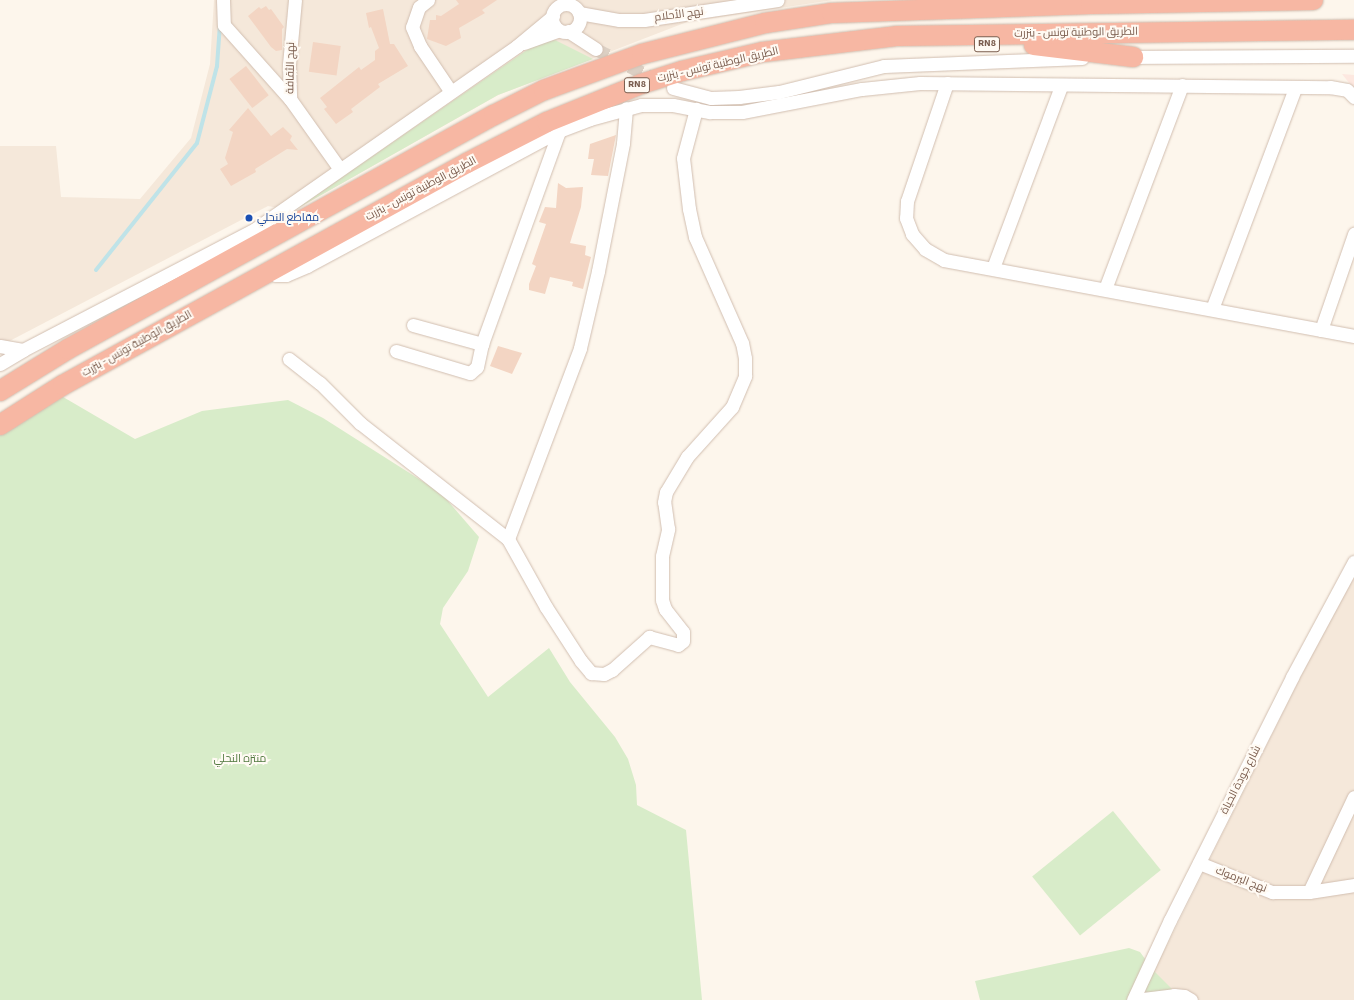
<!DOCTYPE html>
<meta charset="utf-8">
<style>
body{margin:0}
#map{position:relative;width:1354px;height:1000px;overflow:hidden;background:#fdf6ec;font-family:"Source Sans 3",Cairo,sans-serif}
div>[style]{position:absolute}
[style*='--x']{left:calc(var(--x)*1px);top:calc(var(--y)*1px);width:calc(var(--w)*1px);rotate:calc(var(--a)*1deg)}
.residential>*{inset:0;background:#f5e8da}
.commercial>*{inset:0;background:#fde8e0}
.green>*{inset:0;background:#d8ecc9;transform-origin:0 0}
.stream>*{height:4px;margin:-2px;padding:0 2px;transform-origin:2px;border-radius:2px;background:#bfe3e8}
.building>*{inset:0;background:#f3d5c3;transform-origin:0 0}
.minor-tunnel>*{height:13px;margin-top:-6.5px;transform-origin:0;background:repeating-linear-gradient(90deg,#dcd0c4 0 13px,transparent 0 19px)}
.roads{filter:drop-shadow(0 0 1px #d1beb0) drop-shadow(0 0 1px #d1beb0)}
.minor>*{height:13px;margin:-6.5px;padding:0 6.5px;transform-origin:6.5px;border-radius:6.5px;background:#fff}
.minor>.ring{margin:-6.5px;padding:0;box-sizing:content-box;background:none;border:13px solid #fff;border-radius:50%}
.highway>*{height:20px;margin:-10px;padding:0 10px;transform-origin:10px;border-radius:10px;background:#f7b7a3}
.dots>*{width:11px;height:11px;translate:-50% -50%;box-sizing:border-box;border:2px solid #fffaf3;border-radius:50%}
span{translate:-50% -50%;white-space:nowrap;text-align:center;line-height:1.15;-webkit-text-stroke:4px #fffaf3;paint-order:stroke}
.shield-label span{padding:1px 3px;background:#fffaf3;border:1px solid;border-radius:3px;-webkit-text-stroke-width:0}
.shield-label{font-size:10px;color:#7a5c4d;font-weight:700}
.street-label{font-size:11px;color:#7a5c4d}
.transit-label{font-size:11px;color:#164399}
.left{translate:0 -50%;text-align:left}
.park-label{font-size:11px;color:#537a41}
</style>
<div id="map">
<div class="residential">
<div style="clip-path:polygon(214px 0,833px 0,687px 22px,498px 95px,293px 211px,268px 206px,0 346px,0 146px,56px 146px,61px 197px,140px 199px,191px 138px,210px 64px)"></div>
<div style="clip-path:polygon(1354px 570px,1354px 1000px,1140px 1000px,1154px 971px)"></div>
</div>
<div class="commercial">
<div style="clip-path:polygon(1342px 74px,1354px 75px,1354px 89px)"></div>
</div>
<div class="green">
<div style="clip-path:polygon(555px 40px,593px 59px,498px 95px,293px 211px,537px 43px)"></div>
<div style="clip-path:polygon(58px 394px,135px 439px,202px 411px,288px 400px,323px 418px,441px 493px,479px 537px,468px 571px,443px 608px,440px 624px,488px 697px,549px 648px,570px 682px,615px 737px,628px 759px,636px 785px,637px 805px,686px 830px,702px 1000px,0 1000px,0 432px)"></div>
<div style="left:1113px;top:811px;width:76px;height:104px;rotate:51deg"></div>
<div style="clip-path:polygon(1129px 948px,1140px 952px,1154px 971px,1183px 1000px,980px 1000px,975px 981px)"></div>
</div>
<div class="stream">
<div style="--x:96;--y:270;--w:162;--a:-51.5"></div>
<div style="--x:197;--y:143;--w:80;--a:-75.4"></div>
<div style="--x:217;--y:66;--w:42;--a:-85.9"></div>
</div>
<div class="building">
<div style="clip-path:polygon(456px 0,497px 0,482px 10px,485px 13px,459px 28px,461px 38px,446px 46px,427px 39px,430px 20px,436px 20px,436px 15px,441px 16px,459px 4px)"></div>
<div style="clip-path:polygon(266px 6px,269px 10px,271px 9px,284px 27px,282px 29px,282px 50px,276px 51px,271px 47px,248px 16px,259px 7px,261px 9px)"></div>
<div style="clip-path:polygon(383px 9px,390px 44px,394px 44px,408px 66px,378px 84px,380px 87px,351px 109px,353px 112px,336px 124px,324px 109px,327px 107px,320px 98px,359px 67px,361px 70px,375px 60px,375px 51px,379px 48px,371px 27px,369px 28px,366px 13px)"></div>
<div style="left:313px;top:42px;width:28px;height:30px;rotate:8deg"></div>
<div style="left:246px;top:66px;width:37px;height:21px;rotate:52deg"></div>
<div style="clip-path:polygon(248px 108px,271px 136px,283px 127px,292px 136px,290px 140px,298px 150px,287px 149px,255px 169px,256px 172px,231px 186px,220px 169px,228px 164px,225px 158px,233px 132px,229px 130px)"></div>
<div style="clip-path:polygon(616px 135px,608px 176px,591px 175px,594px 159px,588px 159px,590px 144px)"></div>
<div style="clip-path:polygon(558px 183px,566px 188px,583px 187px,581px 207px,570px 243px,586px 246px,585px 255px,591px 257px,583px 289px,572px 286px,573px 282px,550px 277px,545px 294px,529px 290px,529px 284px,536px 266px,532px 264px,546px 224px,539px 222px,545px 207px,556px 208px)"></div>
<div style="clip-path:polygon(498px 346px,522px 353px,512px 374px,490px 366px)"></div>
</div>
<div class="minor-tunnel">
<div style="--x:596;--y:49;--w:71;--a:26.9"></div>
</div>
<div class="roads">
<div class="minor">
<div style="--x:223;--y:0;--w:25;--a:88"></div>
<div style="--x:224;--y:25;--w:99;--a:48.3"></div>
<div style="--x:295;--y:0;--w:65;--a:95.3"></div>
<div style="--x:289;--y:65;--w:34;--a:88"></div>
<div style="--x:290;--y:99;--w:85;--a:54.6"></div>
<div style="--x:428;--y:0;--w:11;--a:142"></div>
<div style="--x:419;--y:7;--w:21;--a:109"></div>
<div style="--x:412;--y:27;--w:21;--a:67"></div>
<div style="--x:420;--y:46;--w:55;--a:56"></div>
<div class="ring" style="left:552px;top:4px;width:15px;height:15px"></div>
<div style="--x:579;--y:13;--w:41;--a:9.9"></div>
<div style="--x:619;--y:20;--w:25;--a:0"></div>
<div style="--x:644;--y:20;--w:135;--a:-8.5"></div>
<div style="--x:568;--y:31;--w:33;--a:33"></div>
<div style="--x:524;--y:43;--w:37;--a:-20"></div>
<div style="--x:1126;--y:57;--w:228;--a:-0.3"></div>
<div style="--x:947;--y:83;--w:125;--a:108.7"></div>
<div style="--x:907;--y:201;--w:17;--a:93"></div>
<div style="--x:906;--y:218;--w:17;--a:69"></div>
<div style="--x:912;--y:234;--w:20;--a:49"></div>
<div style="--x:925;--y:249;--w:22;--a:30"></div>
<div style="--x:944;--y:260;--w:417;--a:10.5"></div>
<div style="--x:673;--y:88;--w:39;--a:15"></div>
<div style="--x:711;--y:98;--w:28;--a:-2"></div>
<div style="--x:739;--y:97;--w:40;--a:-7.1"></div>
<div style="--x:779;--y:92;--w:108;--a:-13.9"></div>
<div style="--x:884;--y:66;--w:198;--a:-2.3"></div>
<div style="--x:993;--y:268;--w:194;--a:-69.5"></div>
<div style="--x:268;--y:271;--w:9;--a:27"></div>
<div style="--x:276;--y:275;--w:10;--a:0"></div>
<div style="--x:286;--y:275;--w:23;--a:-23"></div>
<div style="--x:307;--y:266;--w:286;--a:-28.2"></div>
<div style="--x:559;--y:131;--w:33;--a:-21"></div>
<div style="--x:590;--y:119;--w:53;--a:-15.4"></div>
<div style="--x:641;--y:105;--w:32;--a:0"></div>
<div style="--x:673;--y:105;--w:38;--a:11"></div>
<div style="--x:710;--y:112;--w:32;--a:0"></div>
<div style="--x:742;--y:112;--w:122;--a:-10.9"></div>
<div style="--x:862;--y:89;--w:58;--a:-5.9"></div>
<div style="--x:920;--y:83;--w:410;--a:0.6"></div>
<div style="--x:1330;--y:87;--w:17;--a:10"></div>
<div style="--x:1347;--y:90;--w:10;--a:45"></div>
<div style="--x:1105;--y:289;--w:218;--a:-69.3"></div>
<div style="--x:1212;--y:309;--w:236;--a:-69.4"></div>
<div style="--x:413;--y:325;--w:72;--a:15.4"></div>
<div style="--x:1321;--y:330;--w:102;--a:-71"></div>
<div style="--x:0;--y:346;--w:23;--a:10"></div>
<div style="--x:396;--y:351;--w:77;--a:16.6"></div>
<div style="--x:470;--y:373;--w:9;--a:-41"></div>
<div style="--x:477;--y:367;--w:24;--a:-78"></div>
<div style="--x:482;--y:344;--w:226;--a:-70.1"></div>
<div style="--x:289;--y:359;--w:39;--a:38"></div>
<div style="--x:320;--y:383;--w:57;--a:45"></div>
<div style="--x:360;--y:423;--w:188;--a:38.1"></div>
<div style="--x:508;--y:539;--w:78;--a:60.8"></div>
<div style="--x:546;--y:607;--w:64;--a:57.1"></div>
<div style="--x:581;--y:661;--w:16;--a:50"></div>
<div style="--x:591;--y:673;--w:13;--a:4"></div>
<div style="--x:604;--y:674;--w:9;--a:-27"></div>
<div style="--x:612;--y:670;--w:50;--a:-41.7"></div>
<div style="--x:649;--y:637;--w:30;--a:15"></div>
<div style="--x:678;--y:645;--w:6;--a:-39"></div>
<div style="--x:683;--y:641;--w:9;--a:-90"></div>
<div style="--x:683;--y:632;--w:29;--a:-128"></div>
<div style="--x:665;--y:609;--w:9;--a:-108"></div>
<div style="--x:662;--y:600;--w:44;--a:-90"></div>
<div style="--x:662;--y:556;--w:28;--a:-77"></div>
<div style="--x:668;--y:529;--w:27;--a:-98"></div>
<div style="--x:664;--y:502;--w:10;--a:-79"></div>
<div style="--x:666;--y:492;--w:41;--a:-59"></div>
<div style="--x:687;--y:457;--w:67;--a:-48"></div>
<div style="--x:732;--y:407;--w:34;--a:-67"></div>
<div style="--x:745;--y:376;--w:18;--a:-90"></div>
<div style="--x:745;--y:358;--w:15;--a:-101"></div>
<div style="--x:742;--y:343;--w:116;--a:-113.9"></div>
<div style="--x:695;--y:237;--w:29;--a:-102"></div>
<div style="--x:689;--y:209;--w:51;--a:-96.7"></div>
<div style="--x:683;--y:158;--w:51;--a:-75.1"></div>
<div style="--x:0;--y:364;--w:27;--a:-31"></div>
<div style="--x:23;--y:350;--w:262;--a:-27.5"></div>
<div style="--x:255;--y:229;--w:320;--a:-34.9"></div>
<div style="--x:517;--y:46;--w:47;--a:-39.8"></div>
<div style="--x:508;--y:539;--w:204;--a:-69.3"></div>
<div style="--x:580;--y:348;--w:79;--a:-76.8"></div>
<div style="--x:598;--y:271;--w:130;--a:-78.9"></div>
<div style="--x:623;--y:143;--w:35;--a:-85"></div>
<div style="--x:1199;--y:863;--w:79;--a:21.7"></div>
<div style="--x:1272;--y:892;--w:37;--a:0"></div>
<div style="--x:1309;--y:892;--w:46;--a:-8.8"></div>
<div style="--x:1309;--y:892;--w:105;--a:-64.7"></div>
<div style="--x:1133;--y:1000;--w:88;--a:-65.2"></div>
<div style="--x:1170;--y:920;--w:272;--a:-63.3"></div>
<div style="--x:1292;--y:677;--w:131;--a:-61.7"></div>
<div style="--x:1135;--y:1000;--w:39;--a:-7"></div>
<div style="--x:1174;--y:995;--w:10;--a:6"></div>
<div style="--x:1184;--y:996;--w:8;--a:30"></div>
</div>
<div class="highway">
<div style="--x:1034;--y:45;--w:100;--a:6.9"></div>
<div style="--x:0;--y:391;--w:80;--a:-31.7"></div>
<div style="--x:68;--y:349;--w:486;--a:-28.8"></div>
<div style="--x:494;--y:115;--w:56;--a:-26.6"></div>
<div style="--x:544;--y:90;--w:104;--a:-20.2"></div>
<div style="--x:642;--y:54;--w:127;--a:-14.1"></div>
<div style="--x:765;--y:23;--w:68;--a:-8.5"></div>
<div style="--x:832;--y:13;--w:259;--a:-2"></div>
<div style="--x:1091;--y:4;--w:222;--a:-1"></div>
<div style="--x:0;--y:425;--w:75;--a:-32.4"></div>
<div style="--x:63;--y:385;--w:461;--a:-28.8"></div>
<div style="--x:467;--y:163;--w:90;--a:-27.1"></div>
<div style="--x:547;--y:122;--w:101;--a:-22"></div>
<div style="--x:641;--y:84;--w:43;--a:-17.6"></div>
<div style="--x:682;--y:71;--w:83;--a:-13.2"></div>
<div style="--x:763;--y:52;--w:136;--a:-6.8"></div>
<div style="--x:898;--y:36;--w:456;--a:-0.8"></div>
</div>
</div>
<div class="dots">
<div style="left:249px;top:218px;background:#1a4fb4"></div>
</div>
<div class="shield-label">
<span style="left:987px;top:44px">RN8</span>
<span style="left:637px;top:85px">RN8</span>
</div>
<div class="street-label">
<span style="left:679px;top:15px;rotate:-7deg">نهج الأحلام</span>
<span style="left:1076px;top:33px;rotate:-1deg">الطريق الوطنية تونس - بنزرت</span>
<span style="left:718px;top:65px;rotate:-13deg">الطريق الوطنية تونس - بنزرت</span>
<span style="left:291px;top:68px;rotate:-89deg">نهج الثقافة</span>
<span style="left:421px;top:189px;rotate:-28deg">الطريق الوطنية تونس - بنزرت</span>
<span style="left:137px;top:344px;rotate:-29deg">الطريق الوطنية تونس - بنزرت</span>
<span style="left:1241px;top:780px;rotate:-63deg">شارع جودة الحياة</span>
<span style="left:1241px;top:880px;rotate:21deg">نهج اليرموك</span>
</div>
<div class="transit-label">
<span class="left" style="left:257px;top:218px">مقاطع النحلي</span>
</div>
<div class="park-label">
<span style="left:240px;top:759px">منتزه النحلي</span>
</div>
</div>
